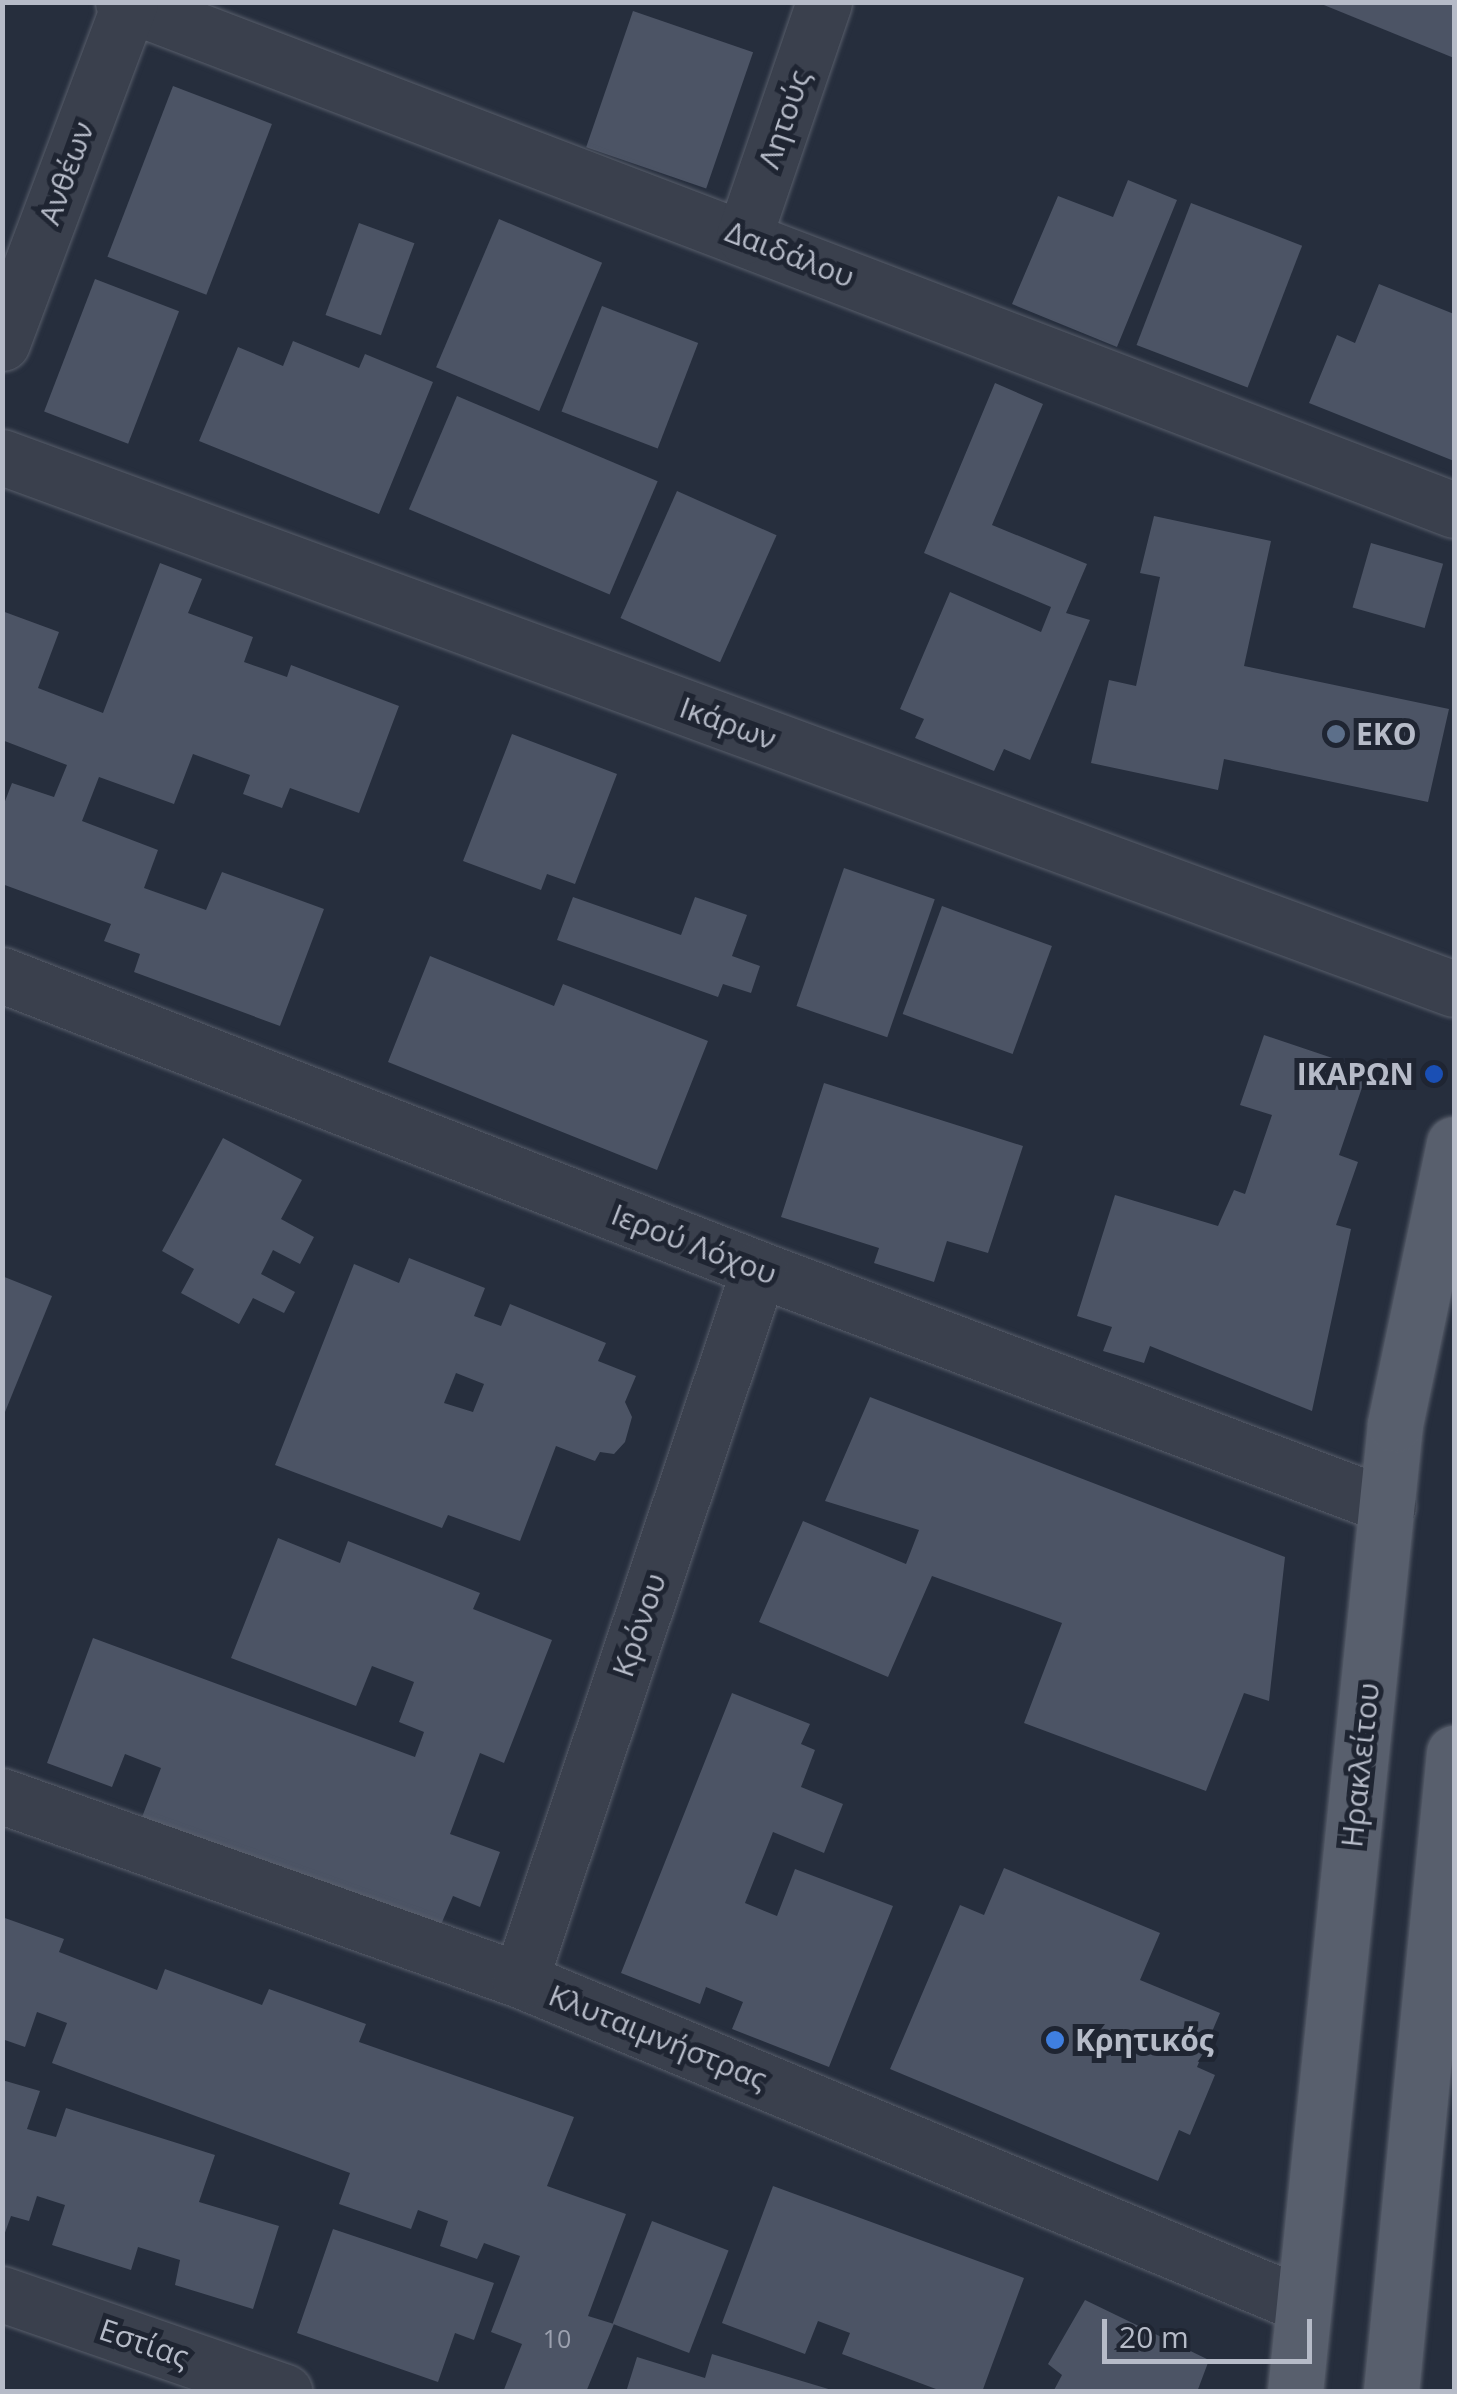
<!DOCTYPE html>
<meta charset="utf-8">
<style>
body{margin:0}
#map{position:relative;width:1457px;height:2394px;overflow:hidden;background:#262e3d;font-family:"Open Sans",sans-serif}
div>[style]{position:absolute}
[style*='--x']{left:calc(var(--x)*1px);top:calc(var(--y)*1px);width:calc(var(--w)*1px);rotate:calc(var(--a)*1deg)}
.building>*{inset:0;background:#4c5465;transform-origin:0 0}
.roads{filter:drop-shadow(0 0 2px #585e6b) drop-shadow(0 0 2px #585e6b)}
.minor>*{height:55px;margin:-27.5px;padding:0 27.5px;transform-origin:27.5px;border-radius:27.5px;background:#3a404d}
.major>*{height:55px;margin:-27.5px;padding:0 27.5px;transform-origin:27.5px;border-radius:27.5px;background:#585f6d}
.dots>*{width:28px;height:28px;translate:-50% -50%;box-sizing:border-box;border:5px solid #1f2532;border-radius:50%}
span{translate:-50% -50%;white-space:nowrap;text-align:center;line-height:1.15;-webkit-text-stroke:10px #1f2532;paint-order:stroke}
.number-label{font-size:25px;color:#9ca1af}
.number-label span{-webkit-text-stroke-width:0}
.street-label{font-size:30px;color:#b6bbc8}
.poi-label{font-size:30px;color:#b6bbc8;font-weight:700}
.left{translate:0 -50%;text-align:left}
.right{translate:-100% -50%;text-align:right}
.frame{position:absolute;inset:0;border:5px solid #b6bbc8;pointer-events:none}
.scale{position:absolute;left:1102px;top:2319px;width:210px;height:45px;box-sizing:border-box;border:5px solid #b6bbc8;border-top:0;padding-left:12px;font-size:30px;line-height:35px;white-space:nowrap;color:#b6bbc8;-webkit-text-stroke:8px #1f2532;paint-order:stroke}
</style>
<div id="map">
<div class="building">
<div style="clip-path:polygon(1319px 2px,1454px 2px,1454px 58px,1319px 3px)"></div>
<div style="left:633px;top:11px;width:127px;height:144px;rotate:19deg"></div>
<div style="left:173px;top:86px;width:106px;height:183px;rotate:21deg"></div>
<div style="clip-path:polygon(1128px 180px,1177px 200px,1117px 347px,1012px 304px,1058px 196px,1113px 217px)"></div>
<div style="left:1191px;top:203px;width:119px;height:152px;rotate:21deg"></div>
<div style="left:499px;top:219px;width:112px;height:161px;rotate:23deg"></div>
<div style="left:359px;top:223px;width:59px;height:98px;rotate:20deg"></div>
<div style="left:95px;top:279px;width:90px;height:142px;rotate:21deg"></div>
<div style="clip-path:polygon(1379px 284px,1454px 314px,1454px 461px,1309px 403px,1337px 335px,1355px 343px)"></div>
<div style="left:602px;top:306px;width:103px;height:113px;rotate:21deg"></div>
<div style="clip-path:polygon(293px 341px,359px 368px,365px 354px,433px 382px,379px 514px,199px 441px,238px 347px,283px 366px)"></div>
<div style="clip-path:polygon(995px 383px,1043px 404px,992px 525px,1087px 564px,1066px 613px,1090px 620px,1030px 760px,1004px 749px,994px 771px,915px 738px,924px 719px,900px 709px,950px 592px,1041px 632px,1051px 607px,924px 553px)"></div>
<div style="left:457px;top:396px;width:218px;height:123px;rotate:23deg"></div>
<div style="left:677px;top:491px;width:109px;height:139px;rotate:24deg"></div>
<div style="clip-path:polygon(1154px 516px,1271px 541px,1244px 666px,1449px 709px,1428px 802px,1224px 759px,1218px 790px,1091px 763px,1109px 680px,1136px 686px,1160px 577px,1140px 573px)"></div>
<div style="left:1371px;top:543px;width:75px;height:67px;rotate:16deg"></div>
<div style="clip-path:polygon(160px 563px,202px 579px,188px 613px,253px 637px,244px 662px,287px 677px,291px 665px,399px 706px,359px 813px,290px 788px,282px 808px,243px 794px,250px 775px,193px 754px,174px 804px,99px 777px,82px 821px,158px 850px,144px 888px,206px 910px,222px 872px,324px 909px,280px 1026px,134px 972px,140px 954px,104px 941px,111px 924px,2px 884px,2px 809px,12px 783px,54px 797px,67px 765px,2px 740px,2px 611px,59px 632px,38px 688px,103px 713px)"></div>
<div style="clip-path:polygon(512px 734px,617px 774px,575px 884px,547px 874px,541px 890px,463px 861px)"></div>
<div style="left:844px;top:868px;width:96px;height:146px;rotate:19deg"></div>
<div style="clip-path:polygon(573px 897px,681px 935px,695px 897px,747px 915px,732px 956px,760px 966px,751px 993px,723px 984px,718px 997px,557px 940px)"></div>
<div style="left:942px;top:906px;width:117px;height:115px;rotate:20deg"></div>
<div style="clip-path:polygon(430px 956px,554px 1006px,563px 984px,708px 1041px,657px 1170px,388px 1062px)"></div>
<div style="clip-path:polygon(1264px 1035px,1368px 1070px,1339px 1155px,1358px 1162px,1336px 1225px,1351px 1229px,1312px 1411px,1150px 1346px,1144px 1363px,1103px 1351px,1112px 1327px,1077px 1316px,1115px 1195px,1218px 1226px,1234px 1190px,1245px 1194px,1272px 1115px,1240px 1105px)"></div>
<div style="clip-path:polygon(824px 1083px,1023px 1146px,988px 1253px,947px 1241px,934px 1282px,874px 1263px,879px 1248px,781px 1217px)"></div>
<div style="clip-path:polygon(223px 1138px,302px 1180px,281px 1219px,314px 1237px,300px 1264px,273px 1250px,261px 1274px,295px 1292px,284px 1313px,253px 1298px,239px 1324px,181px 1293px,194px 1269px,162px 1251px)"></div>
<div style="clip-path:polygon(evenodd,409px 1258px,485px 1288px,474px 1316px,501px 1326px,510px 1304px,606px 1343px,598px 1361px,636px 1376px,625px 1402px,632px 1417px,625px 1442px,614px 1454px,600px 1452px,595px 1461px,556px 1446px,520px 1541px,448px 1515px,442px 1528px,275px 1465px,354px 1264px,399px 1283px,409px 1258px,456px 1373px,484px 1384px,473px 1412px,444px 1403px,456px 1373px)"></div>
<div style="clip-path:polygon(2px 1276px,52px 1296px,3px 1417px,2px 1417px)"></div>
<div style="clip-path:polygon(870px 1397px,1285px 1557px,1269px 1701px,1244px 1693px,1206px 1791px,1024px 1723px,1062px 1623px,932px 1576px,888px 1677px,759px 1622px,803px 1521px,906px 1564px,919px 1530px,825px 1501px)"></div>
<div style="clip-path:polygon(278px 1538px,340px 1563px,348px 1541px,480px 1593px,473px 1609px,552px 1640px,504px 1763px,480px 1753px,450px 1834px,500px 1852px,480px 1907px,453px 1896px,440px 1927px,142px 1817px,161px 1768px,125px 1754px,112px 1787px,47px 1763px,93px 1638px,415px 1757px,424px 1732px,399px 1722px,414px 1682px,372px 1666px,356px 1706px,231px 1658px)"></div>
<div style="clip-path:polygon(732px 1693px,810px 1724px,801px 1744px,815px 1750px,801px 1787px,843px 1804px,824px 1853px,773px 1832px,745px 1903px,777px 1916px,795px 1869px,893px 1906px,829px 2067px,732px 2029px,743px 2002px,706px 1987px,700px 2004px,621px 1973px)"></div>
<div style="clip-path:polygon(1004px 1868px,1160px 1933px,1140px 1980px,1220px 2013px,1197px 2067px,1215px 2075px,1190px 2135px,1179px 2130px,1158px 2181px,890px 2069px,960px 1905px,984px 1915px)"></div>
<div style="clip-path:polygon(2px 1917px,64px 1939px,59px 1952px,157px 1990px,165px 1969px,262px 2005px,269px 1989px,366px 2024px,359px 2042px,574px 2117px,547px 2186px,626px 2214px,588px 2316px,614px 2324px,586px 2392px,503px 2392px,522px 2344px,491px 2332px,520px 2256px,484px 2243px,477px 2259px,440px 2246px,448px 2221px,418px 2210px,411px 2229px,339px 2204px,350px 2173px,52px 2063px,67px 2023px,37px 2012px,25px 2047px,2px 2039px)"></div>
<div style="clip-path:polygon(2px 2080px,40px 2091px,27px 2129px,56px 2137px,66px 2108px,215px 2155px,199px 2202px,279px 2226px,253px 2309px,175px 2285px,180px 2260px,138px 2247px,131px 2270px,52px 2245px,65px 2205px,37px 2196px,29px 2221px,11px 2216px,2px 2241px)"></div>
<div style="clip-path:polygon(773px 2186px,1024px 2278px,982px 2392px,944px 2392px,842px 2354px,850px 2333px,818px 2321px,805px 2354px,722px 2323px)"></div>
<div style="left:652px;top:2221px;width:82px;height:110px;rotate:21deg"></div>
<div style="clip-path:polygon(333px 2229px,494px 2283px,474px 2340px,455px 2333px,438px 2382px,297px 2333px)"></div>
<div style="clip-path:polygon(1085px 2300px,1209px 2360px,1197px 2392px,1053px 2392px,1062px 2375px,1048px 2364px)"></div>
<div style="clip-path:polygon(712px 2354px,835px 2391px,834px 2392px,626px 2392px,637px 2357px,705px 2378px)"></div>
</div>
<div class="roads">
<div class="minor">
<div style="--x:123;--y:2;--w:1425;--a:20.89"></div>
<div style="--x:744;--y:236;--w:247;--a:-71.1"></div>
<div style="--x:2;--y:343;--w:364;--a:-69.4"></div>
<div style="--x:2;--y:457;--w:1546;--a:20.12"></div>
<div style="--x:2;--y:975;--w:812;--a:21.22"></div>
<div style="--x:759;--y:1269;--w:672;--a:20.65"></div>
<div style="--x:2;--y:1796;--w:550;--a:19.56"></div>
<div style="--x:520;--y:1980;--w:848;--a:22.54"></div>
<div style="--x:520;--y:1980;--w:750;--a:-71.42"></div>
<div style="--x:2;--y:2294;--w:299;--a:19.1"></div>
</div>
<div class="major">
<div style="--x:1295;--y:2392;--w:973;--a:-84.1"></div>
<div style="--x:1395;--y:1424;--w:286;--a:-78.1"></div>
<div style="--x:1391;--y:2392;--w:642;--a:-84.37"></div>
</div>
</div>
<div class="dots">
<div style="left:1336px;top:734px;background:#5c6f8a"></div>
<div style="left:1434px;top:1074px;background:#1a4fb4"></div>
<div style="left:1055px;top:2040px;background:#3f7fe0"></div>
</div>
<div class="number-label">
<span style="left:557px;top:2338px">10</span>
</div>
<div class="street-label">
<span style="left:784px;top:119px;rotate:-71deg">Λητούς</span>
<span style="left:66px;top:173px;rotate:-70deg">Ανθέων</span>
<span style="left:790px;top:254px;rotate:21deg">Δαιδάλου</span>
<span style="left:728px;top:723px;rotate:20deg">Ικάρων</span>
<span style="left:694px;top:1244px;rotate:21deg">Ιερού Λόχου</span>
<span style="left:639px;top:1625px;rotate:-71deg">Κρόνου</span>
<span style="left:1360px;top:1765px;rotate:-84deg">Ηρακλείτου</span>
<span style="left:658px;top:2037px;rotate:22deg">Κλυταιμνήστρας</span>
<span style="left:144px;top:2343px;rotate:19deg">Εστίας</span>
</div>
<div class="poi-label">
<span class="left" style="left:1356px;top:734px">EKO</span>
<span class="right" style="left:1414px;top:1074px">ΙΚΑΡΩΝ</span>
<span class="left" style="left:1075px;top:2040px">Κρητικός</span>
</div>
<div class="frame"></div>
<div class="scale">20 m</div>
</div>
